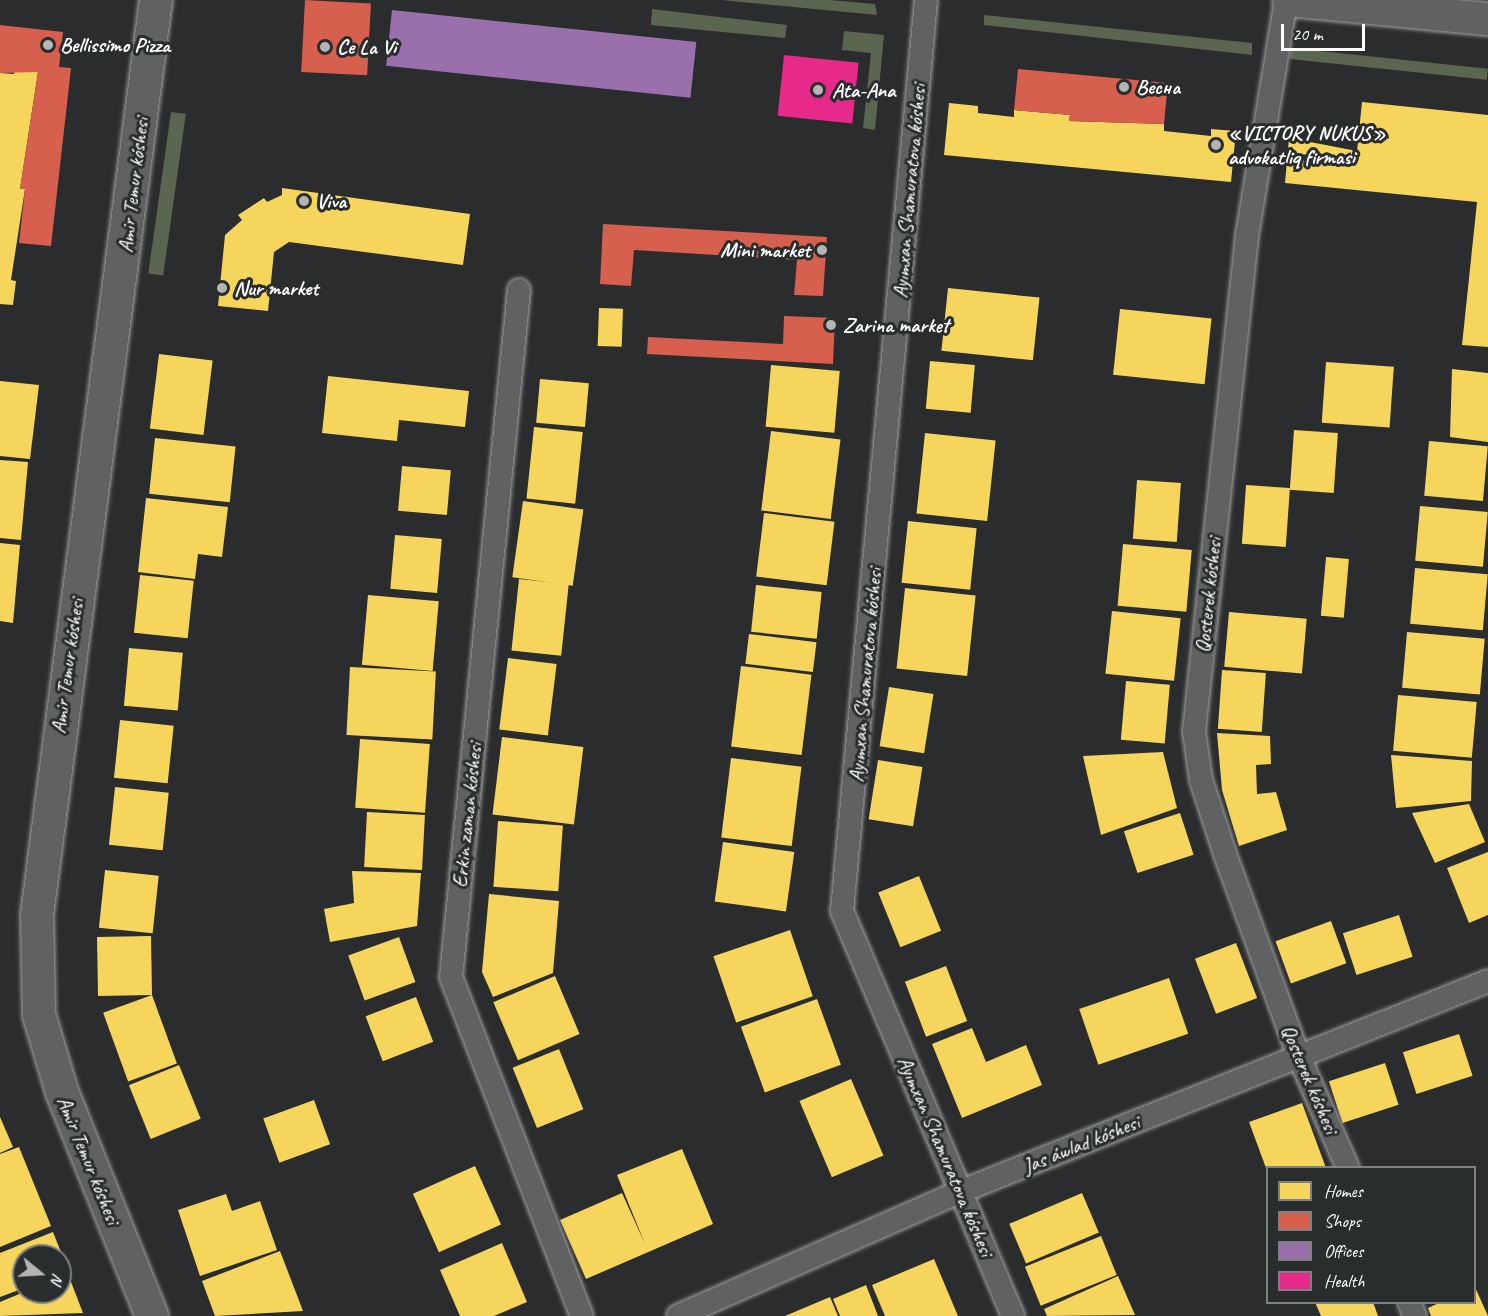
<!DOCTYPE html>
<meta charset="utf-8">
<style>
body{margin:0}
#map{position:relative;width:1488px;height:1316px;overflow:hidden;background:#2b2c2d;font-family:Caveat,sans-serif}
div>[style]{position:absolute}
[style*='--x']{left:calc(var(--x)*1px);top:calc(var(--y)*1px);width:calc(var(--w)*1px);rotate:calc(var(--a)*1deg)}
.green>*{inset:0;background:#5b6650;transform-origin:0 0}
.homes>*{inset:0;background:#f6d55c;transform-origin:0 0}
.shops>*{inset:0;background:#d6604d;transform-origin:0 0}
.offices>*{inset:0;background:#9970ab;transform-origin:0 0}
.health>*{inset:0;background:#e7298a;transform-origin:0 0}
.roads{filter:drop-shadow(0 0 2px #a0a0a0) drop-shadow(0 0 2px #a0a0a0)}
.street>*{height:22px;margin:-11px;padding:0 11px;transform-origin:11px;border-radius:11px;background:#606162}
.secondary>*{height:32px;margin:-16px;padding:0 16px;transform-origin:16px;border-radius:16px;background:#606162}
.dots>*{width:16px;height:16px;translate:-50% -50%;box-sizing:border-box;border:3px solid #2a2d2e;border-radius:50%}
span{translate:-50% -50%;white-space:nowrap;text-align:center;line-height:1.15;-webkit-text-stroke:6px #2a2d2e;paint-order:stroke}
.poi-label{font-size:21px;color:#fff;font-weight:700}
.left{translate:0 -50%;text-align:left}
.right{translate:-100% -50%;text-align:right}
.street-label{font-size:21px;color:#fff}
.legend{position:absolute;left:1266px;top:1166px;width:210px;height:138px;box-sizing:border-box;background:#2a2d2e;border:2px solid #7f8182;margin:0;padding:8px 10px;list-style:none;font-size:18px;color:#fff}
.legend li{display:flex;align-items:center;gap:12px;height:30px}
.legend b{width:30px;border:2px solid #7f8182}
.north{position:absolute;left:12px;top:1244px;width:60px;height:60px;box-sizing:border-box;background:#2a2d2e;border:2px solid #7f8182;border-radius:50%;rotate:108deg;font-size:16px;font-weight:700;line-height:24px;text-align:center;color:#fff}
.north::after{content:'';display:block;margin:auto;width:21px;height:27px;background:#b5b5b6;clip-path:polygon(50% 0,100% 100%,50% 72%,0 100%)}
.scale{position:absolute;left:1281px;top:24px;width:84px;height:27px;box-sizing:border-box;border:3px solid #fff;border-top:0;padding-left:8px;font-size:18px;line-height:21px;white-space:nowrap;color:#fff;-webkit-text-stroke:4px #2a2d2e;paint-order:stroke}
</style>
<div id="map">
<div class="green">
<div style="clip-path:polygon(721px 0,830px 0,875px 4px,877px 15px)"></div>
<div style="clip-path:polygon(652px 9px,787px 25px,785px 38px,651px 25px)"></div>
<div style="clip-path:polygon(984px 15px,1252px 43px,1252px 55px,984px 25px)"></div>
<div style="clip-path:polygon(844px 31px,884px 35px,875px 130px,863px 128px,871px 53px,842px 50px)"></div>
<div style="left:1291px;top:48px;width:198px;height:11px;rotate:6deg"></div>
<div style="left:171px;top:112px;width:15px;height:163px;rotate:8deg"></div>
</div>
<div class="homes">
<div style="clip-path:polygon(14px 69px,38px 72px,20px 189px,25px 189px,11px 280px,16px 281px,13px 305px,0 304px,0 73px,14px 74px)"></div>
<div style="clip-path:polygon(1362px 102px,1488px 115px,1488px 347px,1462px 345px,1477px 202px,1285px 183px,1289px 138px,1357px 151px)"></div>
<div style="clip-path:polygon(949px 103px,978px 106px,978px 113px,1014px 117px,1014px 110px,1070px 115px,1069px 121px,1164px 124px,1164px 131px,1211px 136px,1211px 129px,1236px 131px,1231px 182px,944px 155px)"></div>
<div style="clip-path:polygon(282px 188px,470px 214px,463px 265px,289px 242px,274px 252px,268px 311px,218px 306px,225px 235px,242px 220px,238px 215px,264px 198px,267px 202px,282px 195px)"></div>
<div style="left:948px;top:288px;width:92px;height:63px;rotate:6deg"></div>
<div style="left:599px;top:308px;width:24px;height:38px;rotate:2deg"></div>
<div style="left:1120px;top:309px;width:92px;height:66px;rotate:6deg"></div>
<div style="left:159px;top:354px;width:54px;height:75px;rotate:7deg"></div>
<div style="left:930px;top:361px;width:45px;height:48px;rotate:5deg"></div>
<div style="left:1326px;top:362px;width:68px;height:61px;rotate:4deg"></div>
<div style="left:771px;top:365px;width:69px;height:62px;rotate:5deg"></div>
<div style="clip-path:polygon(1452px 369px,1488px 373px,1488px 442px,1450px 437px)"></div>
<div style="clip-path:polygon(328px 376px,469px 391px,465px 427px,399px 420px,397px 441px,322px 433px)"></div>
<div style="left:540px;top:379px;width:49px;height:44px;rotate:5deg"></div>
<div style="clip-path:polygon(0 381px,39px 385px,30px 459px,0 456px)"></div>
<div style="left:534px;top:427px;width:49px;height:72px;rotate:6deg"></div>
<div style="left:1294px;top:430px;width:44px;height:60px;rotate:4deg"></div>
<div style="left:771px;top:431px;width:70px;height:80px;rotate:7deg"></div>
<div style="left:925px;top:433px;width:71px;height:81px;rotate:6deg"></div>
<div style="left:155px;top:438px;width:81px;height:56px;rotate:6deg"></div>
<div style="left:1429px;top:441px;width:59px;height:55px;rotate:5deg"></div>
<div style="clip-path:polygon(0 460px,28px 462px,21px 540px,0 538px)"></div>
<div style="left:402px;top:466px;width:49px;height:45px;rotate:5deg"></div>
<div style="left:1137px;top:480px;width:44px;height:59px;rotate:4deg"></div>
<div style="left:1246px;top:485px;width:44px;height:59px;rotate:4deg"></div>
<div style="clip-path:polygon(146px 498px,228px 507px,222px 557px,198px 554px,195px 579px,138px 572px)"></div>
<div style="left:523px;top:501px;width:61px;height:77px;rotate:8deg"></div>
<div style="left:1420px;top:506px;width:68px;height:55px;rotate:5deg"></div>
<div style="left:764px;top:513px;width:71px;height:64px;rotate:7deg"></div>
<div style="left:908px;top:521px;width:69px;height:62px;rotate:6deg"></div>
<div style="left:395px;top:535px;width:47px;height:54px;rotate:5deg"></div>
<div style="clip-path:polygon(0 543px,20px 545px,13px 623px,0 621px)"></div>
<div style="left:1123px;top:544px;width:69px;height:62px;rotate:5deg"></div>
<div style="left:1326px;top:557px;width:23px;height:59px;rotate:5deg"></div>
<div style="left:1415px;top:568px;width:73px;height:56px;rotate:5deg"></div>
<div style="left:140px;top:575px;width:54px;height:58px;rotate:6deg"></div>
<div style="left:519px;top:579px;width:50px;height:72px;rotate:6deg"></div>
<div style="left:756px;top:585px;width:66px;height:47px;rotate:6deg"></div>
<div style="left:905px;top:588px;width:71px;height:81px;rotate:6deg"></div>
<div style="left:368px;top:595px;width:71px;height:70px;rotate:5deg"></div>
<div style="left:1112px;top:611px;width:69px;height:63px;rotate:6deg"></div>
<div style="left:1229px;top:612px;width:78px;height:55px;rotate:5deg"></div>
<div style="left:1407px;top:632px;width:78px;height:56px;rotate:5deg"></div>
<div style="left:749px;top:634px;width:68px;height:30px;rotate:7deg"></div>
<div style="left:129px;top:648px;width:54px;height:58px;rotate:5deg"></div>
<div style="left:508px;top:658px;width:49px;height:72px;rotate:7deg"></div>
<div style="left:741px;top:666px;width:71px;height:81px;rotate:7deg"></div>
<div style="left:350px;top:667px;width:86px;height:68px;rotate:3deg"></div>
<div style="left:1222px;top:670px;width:44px;height:59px;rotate:4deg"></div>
<div style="left:1126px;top:681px;width:44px;height:59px;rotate:5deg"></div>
<div style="left:889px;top:687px;width:45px;height:60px;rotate:9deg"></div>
<div style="left:1398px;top:695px;width:79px;height:56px;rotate:5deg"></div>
<div style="left:120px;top:720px;width:54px;height:58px;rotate:6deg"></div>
<div style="clip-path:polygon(1217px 733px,1270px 736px,1271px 764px,1256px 765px,1257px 794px,1276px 792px,1287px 830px,1239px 846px,1222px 790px)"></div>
<div style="left:502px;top:737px;width:82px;height:78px;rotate:7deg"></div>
<div style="left:360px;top:739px;width:70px;height:69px;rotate:4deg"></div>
<div style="clip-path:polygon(1163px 752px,1177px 808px,1101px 835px,1083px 756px)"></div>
<div style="clip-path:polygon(1391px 755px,1472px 761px,1471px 801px,1396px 808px)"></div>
<div style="left:731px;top:758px;width:71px;height:80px;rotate:7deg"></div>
<div style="left:878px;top:760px;width:45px;height:60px;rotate:9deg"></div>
<div style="left:115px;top:787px;width:54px;height:58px;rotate:6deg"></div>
<div style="clip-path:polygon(1469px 804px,1485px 842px,1435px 863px,1412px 813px)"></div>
<div style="left:367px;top:812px;width:58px;height:55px;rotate:3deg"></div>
<div style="left:1180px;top:813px;width:44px;height:59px;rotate:72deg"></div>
<div style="left:498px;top:821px;width:65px;height:66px;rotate:4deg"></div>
<div style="left:723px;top:842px;width:72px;height:60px;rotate:8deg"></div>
<div style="clip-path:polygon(1488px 852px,1488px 915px,1469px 923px,1447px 868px)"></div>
<div style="left:105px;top:870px;width:54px;height:58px;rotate:6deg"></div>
<div style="clip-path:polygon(352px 871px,421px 873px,417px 926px,330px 942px,324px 909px,354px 903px)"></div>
<div style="left:919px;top:876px;width:59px;height:44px;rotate:68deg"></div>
<div style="clip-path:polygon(489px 894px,559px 901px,553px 973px,493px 997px,482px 972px)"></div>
<div style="left:1399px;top:915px;width:44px;height:59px;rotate:72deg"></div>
<div style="left:1331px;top:921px;width:45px;height:59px;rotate:70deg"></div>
<div style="left:790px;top:930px;width:70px;height:81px;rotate:71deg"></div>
<div style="left:151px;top:936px;width:59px;height:54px;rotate:89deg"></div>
<div style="left:399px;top:937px;width:48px;height:54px;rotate:70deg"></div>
<div style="left:1236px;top:943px;width:59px;height:44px;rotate:69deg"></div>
<div style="left:946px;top:966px;width:59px;height:44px;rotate:69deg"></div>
<div style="left:555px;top:976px;width:63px;height:67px;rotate:67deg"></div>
<div style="left:1169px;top:978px;width:59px;height:95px;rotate:71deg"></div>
<div style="left:152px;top:995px;width:73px;height:52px;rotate:70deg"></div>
<div style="left:416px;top:997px;width:48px;height:54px;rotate:69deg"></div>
<div style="left:817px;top:999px;width:70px;height:81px;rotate:70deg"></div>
<div style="clip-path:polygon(972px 1028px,986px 1062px,1026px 1045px,1042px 1085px,962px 1118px,932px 1044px)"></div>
<div style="left:1459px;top:1034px;width:44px;height:59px;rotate:72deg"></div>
<div style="left:559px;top:1049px;width:65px;height:50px;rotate:68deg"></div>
<div style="left:1385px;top:1063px;width:44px;height:59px;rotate:72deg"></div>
<div style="left:179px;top:1065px;width:58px;height:54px;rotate:68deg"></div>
<div style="left:851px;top:1079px;width:83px;height:56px;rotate:67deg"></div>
<div style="left:314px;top:1100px;width:47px;height:54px;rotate:70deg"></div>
<div style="clip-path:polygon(1302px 1103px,1326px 1168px,1266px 1168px,1249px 1122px)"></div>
<div style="clip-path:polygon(0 1117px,13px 1147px,0 1153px)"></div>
<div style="clip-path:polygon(19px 1147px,51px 1226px,0 1247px,0 1154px)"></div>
<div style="clip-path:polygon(682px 1149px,713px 1224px,586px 1279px,560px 1220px,622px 1193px,645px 1244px,617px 1175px)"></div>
<div style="left:475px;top:1166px;width:64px;height:68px;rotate:66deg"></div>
<div style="left:1082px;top:1193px;width:43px;height:79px;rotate:67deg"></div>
<div style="clip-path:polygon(226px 1194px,232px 1211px,260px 1201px,277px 1250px,200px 1276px,178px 1210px)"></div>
<div style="clip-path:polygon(53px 1232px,68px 1270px,60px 1273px,60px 1256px,24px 1256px,24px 1288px,0 1297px,0 1253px)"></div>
<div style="left:1101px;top:1236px;width:42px;height:82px;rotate:68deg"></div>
<div style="clip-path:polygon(502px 1243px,527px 1302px,494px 1316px,460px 1316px,440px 1270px)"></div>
<div style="clip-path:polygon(280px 1251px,303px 1311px,215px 1316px,202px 1281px)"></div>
<div style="clip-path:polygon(934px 1259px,958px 1316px,885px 1316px,872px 1285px)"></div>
<div style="clip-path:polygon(68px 1274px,83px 1313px,0 1316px,0 1302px,24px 1292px,60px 1292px,60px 1277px)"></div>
<div style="clip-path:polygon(1118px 1276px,1135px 1315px,1047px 1316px,1044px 1309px)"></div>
<div style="clip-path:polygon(866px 1285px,878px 1316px,840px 1316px,833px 1299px)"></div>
<div style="clip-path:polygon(1474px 1285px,1488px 1316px,1431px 1316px,1428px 1308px,1441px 1302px,1474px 1302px)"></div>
<div style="clip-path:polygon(830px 1297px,838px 1316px,785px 1316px)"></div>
<div style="clip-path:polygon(1315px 1302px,1373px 1302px,1378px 1316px,1321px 1316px)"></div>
</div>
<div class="shops">
<div style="left:305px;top:0;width:66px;height:72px;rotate:3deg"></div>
<div style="clip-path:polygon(0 25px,63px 32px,59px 67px,71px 68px,51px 246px,19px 243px,25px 189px,20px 189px,38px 72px,0 73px)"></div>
<div style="clip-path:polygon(1018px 69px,1168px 83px,1164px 124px,1069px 121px,1070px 115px,1014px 110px)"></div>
<div style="clip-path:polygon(603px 224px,827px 237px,823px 296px,794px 295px,797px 260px,634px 250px,631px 286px,600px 284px)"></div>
<div style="clip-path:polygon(784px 316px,835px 318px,833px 364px,647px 354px,648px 337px,783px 344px)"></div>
</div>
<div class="offices">
<div style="left:392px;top:10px;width:306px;height:56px;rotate:6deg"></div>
</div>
<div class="health">
<div style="left:784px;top:55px;width:75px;height:61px;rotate:6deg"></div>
</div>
<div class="roads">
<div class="street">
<div style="--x:926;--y:0;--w:915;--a:95.27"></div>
<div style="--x:842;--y:911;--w:440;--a:67.1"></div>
<div style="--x:1286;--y:0;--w:239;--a:99.4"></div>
<div style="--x:1247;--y:236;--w:498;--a:96.1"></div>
<div style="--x:1194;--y:731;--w:49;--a:81.9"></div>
<div style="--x:1201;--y:780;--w:78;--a:72"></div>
<div style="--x:1225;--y:854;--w:216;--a:70"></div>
<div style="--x:1299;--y:1057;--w:121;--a:66.2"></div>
<div style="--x:519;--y:290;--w:690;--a:95.65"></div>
<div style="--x:451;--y:977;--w:363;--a:68.9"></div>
<div style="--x:1409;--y:1302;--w:15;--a:67"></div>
<div style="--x:678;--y:1316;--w:310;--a:-23.8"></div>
<div style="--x:962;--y:1191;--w:566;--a:-21.76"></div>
</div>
<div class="secondary">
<div style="--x:1289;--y:0;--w:200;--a:5.5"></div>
<div style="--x:152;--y:1316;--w:241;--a:-111.9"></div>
<div style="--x:62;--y:1092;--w:80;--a:-106.6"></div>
<div style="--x:39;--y:1015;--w:100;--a:-91.1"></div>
<div style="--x:37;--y:915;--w:923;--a:-82.59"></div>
</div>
</div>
<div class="dots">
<div style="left:48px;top:45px;background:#b5b5b6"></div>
<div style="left:325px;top:47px;background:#b5b5b6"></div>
<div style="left:1124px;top:87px;background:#b5b5b6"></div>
<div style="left:818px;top:90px;background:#b5b5b6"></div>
<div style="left:1216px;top:145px;background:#b5b5b6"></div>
<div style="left:304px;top:201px;background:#b5b5b6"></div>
<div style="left:822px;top:250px;background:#b5b5b6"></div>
<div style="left:222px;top:288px;background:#b5b5b6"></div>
<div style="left:831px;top:325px;background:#b5b5b6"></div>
</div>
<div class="poi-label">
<span class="left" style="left:60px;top:45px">Bellissimo Pizza</span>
<span class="left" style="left:337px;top:47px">Ce La Vi</span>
<span class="left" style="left:1136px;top:87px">Весна</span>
<span class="left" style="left:832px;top:90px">Ata-Ana</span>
<span class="left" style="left:1228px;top:145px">«VICTORY NUKUS»<br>advokatliq firmasi</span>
<span class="left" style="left:316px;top:201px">Viva</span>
<span class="right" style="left:810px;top:250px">Mini market</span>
<span class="left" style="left:234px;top:288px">Nur market</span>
<span class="left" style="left:843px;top:325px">Zarina market</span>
</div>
<div class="street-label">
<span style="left:133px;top:185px;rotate:-83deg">Amir Temur kóshesi</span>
<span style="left:909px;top:191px;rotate:-85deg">Ayımxan Shamuratova kóshesi</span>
<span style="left:1208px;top:595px;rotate:-84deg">Qosterek kóshesi</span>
<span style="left:67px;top:666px;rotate:-82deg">Amir Temur kóshesi</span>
<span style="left:865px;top:675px;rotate:-85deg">Ayımxan Shamuratova kóshesi</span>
<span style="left:467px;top:815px;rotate:-84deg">Erkin zaman kóshesi</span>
<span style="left:1310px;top:1079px;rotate:67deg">Qosterek kóshesi</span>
<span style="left:1081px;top:1144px;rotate:-22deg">Jas áwlad kóshesi</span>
<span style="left:946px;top:1156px;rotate:67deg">Ayımxan Shamuratova kóshesi</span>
<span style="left:89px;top:1160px;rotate:68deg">Amir Temur kóshesi</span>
</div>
<ul class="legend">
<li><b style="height:16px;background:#f6d55c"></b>Homes</li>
<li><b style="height:16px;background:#d6604d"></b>Shops</li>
<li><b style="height:16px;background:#9970ab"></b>Offices</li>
<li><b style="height:16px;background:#e7298a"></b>Health</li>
</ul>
<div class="north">N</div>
<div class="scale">20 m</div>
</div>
